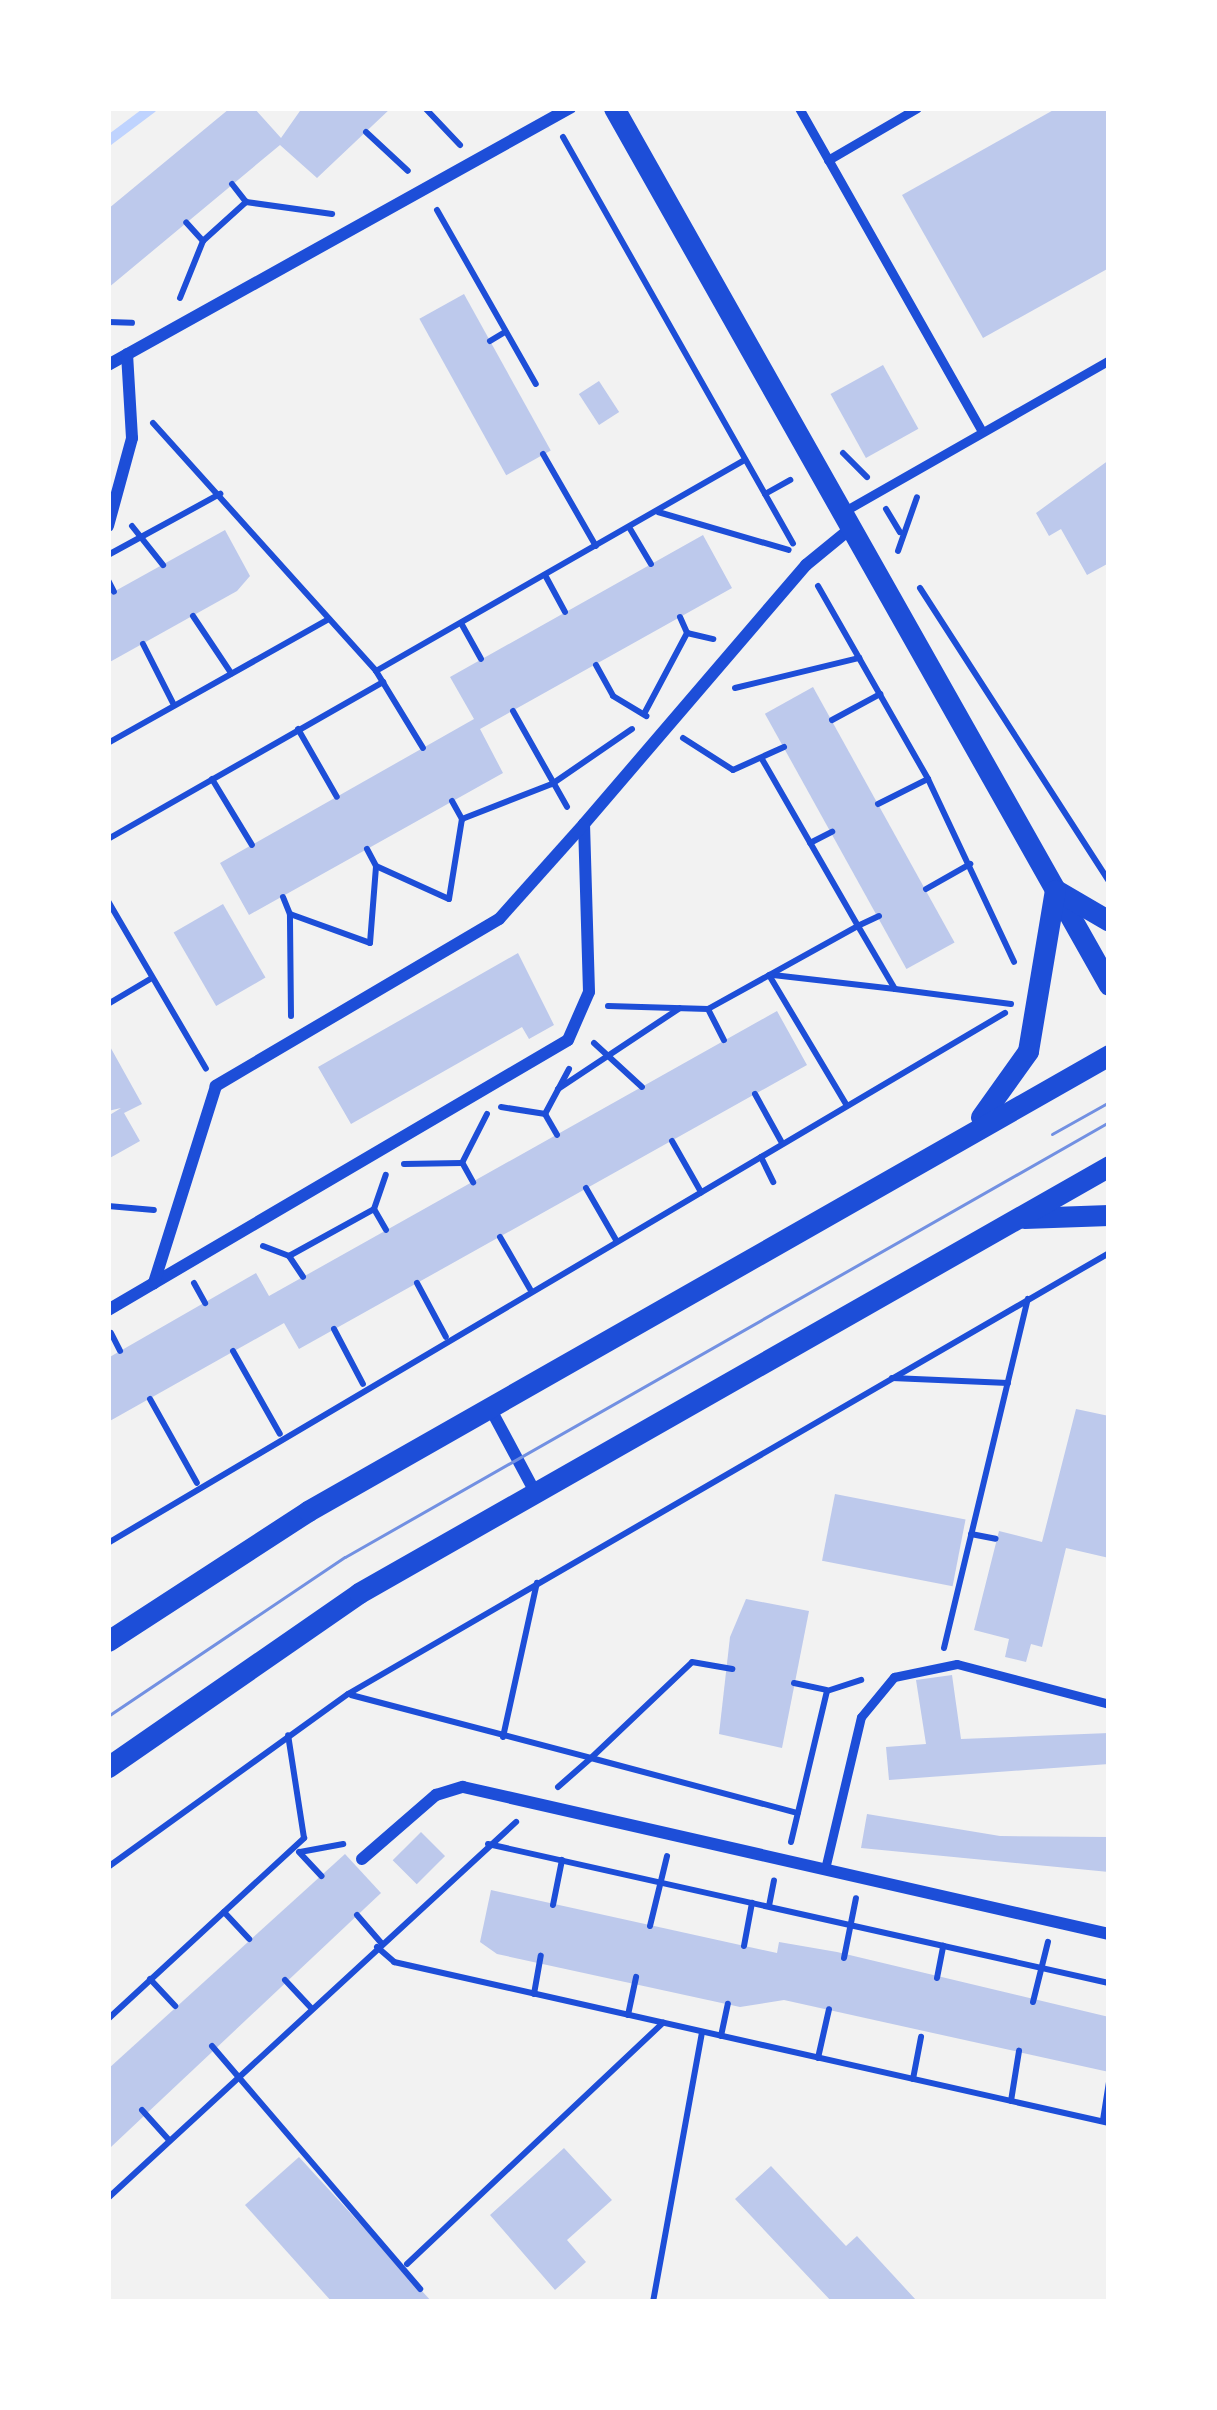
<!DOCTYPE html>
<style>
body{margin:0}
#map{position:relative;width:1217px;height:2410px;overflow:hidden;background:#f2f2f2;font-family:Inter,sans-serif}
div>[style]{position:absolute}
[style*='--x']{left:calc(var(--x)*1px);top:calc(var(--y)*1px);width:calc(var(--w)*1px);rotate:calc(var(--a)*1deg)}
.stream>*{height:10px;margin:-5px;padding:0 5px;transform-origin:5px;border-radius:5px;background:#bfd3fe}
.building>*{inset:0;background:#bdc9ec;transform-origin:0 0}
.path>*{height:6px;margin:-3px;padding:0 3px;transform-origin:3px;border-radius:3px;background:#1d4ed8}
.service>*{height:9px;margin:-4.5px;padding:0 4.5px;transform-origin:4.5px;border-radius:4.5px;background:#1d4ed8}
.minor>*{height:12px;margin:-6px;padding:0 6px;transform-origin:6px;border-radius:6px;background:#1d4ed8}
.tertiary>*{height:21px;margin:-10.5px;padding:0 10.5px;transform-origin:10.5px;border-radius:10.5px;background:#1d4ed8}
.tram>*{height:3px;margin:-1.5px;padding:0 1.5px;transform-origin:1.5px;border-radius:1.5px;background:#7290e2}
span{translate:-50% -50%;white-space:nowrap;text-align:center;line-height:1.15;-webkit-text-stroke:10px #fff;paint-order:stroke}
.frame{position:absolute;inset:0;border:111px solid #fff;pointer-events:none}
</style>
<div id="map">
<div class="stream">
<div style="--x:108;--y:141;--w:55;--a:-36.9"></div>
</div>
<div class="building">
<div style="clip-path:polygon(254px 108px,281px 138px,302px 108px,391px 108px,317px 178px,280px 145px,108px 288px,108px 209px,229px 109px)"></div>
<div style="clip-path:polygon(1057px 108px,1109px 108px,1109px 268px,983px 338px,902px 195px)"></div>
<div style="left:464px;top:294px;width:179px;height:51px;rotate:61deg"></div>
<div style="left:883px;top:365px;width:73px;height:60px;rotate:61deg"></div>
<div style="left:599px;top:381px;width:37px;height:24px;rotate:57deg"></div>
<div style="clip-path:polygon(1109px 460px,1109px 563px,1087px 575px,1061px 529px,1049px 536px,1036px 513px)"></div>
<div style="clip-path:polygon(225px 530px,250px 576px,237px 591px,108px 663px,108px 595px)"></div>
<div style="clip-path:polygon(703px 535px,732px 588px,480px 729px,503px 773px,249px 915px,220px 863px,474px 719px,450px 677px)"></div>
<div style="left:813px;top:687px;width:292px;height:55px;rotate:61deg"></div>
<div style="left:223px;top:904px;width:85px;height:57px;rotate:60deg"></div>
<div style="clip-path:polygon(518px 953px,554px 1025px,529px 1039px,522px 1027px,351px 1124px,318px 1067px)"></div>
<div style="clip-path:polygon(777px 1011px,807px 1065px,299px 1349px,284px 1323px,108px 1422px,108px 1358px,256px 1273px,269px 1296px)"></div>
<div style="clip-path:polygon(108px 1043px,142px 1104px,124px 1113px,140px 1141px,108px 1159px,108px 1116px,121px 1108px,108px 1111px)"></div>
<div style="clip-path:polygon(1076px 1409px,1109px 1416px,1109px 1558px,1066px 1548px,1042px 1647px,1031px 1644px,1026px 1662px,1005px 1657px,1009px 1639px,974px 1630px,999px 1531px,1042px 1542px)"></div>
<div style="left:835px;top:1494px;width:133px;height:68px;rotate:11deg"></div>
<div style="clip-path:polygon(746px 1599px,809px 1611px,782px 1748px,719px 1734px,730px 1637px)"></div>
<div style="clip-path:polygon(952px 1675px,961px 1739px,1109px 1733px,1109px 1764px,889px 1780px,886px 1747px,926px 1744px,916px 1680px)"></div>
<div style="clip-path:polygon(867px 1814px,1000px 1836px,1109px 1837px,1109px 1872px,861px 1848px)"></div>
<div style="left:421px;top:1832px;width:34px;height:40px;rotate:45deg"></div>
<div style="clip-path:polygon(345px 1854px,381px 1893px,111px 2147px,108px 2069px)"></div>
<div style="clip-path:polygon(491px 1890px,777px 1953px,779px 1942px,837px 1952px,1109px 2017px,1109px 2072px,784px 2000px,740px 2007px,497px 1954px,480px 1942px)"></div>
<div style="clip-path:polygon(564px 2148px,612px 2200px,567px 2240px,586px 2262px,555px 2290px,490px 2215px)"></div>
<div style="clip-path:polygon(299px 2157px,432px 2302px,332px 2302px,245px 2205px)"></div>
<div style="clip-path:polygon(771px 2166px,846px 2246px,857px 2236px,916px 2300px,832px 2302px,735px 2199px)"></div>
</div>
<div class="path">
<div style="--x:425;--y:108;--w:51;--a:46.6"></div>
<div style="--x:366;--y:132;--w:57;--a:42.9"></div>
<div style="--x:563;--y:137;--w:467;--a:60.5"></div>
<div style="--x:232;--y:184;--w:23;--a:52"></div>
<div style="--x:246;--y:202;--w:87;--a:7.9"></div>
<div style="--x:437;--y:210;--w:200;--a:60.4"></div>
<div style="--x:204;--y:240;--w:57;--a:-42.1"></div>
<div style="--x:180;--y:298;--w:61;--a:-68"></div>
<div style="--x:203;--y:241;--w:25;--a:-132"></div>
<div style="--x:108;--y:322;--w:24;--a:2"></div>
<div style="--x:490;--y:341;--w:17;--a:-31"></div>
<div style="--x:153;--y:423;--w:334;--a:48"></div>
<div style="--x:376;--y:671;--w:90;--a:58.6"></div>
<div style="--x:843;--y:453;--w:34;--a:45"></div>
<div style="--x:543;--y:454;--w:106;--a:60.1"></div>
<div style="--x:765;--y:494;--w:29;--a:-29"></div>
<div style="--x:886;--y:509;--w:27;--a:59"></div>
<div style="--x:658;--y:512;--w:136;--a:16.2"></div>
<div style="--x:132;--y:526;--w:50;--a:51.5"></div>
<div style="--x:629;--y:527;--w:43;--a:59.3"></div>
<div style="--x:898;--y:551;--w:57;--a:-70.6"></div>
<div style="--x:108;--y:555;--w:128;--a:-28.6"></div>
<div style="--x:545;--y:575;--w:42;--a:61.6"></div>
<div style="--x:108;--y:580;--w:13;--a:63"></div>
<div style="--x:818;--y:586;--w:222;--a:60.3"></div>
<div style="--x:928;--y:779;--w:202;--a:64.8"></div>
<div style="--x:920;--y:588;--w:349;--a:57.2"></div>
<div style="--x:193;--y:616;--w:69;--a:56.3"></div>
<div style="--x:680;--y:617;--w:17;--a:66"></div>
<div style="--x:461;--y:623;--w:41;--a:60.9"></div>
<div style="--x:687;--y:633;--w:27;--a:13"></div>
<div style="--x:143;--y:644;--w:68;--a:63.1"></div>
<div style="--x:596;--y:665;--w:35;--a:61"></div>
<div style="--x:613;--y:696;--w:39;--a:31"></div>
<div style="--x:376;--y:671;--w:425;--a:-29.8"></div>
<div style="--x:735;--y:688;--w:128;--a:-13.6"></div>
<div style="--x:513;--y:711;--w:110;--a:60.6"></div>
<div style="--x:644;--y:714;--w:92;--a:-62"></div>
<div style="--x:832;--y:720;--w:55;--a:-28.4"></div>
<div style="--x:298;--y:729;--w:78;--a:60.2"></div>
<div style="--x:683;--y:738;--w:59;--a:32.6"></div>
<div style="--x:733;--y:770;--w:56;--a:-24.3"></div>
<div style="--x:108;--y:743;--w:253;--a:-29.3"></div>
<div style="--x:212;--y:779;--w:77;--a:58.8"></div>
<div style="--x:452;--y:801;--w:21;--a:61"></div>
<div style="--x:878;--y:804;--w:56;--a:-26.6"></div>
<div style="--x:108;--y:839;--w:317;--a:-29.7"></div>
<div style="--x:810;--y:843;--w:25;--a:-27"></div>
<div style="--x:367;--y:849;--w:19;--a:62"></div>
<div style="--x:926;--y:889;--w:51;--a:-29.6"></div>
<div style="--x:283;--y:897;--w:18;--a:68"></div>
<div style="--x:108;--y:901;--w:194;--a:59.7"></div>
<div style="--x:879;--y:916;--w:23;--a:155"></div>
<div style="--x:858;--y:926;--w:73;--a:59.6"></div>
<div style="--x:895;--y:989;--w:117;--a:7.4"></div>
<div style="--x:769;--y:975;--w:152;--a:59.2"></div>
<div style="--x:773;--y:975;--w:123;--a:6.5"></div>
<div style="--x:108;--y:1004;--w:51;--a:-30.6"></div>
<div style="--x:608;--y:1006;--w:100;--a:1.7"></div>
<div style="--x:708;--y:1009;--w:171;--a:-29"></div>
<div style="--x:858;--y:926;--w:193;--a:-119.9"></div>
<div style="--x:708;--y:1009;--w:35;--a:63"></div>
<div style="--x:291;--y:1016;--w:102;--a:-90.6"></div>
<div style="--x:290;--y:914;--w:85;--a:19.9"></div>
<div style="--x:370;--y:943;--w:77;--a:-85.5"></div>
<div style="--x:376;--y:866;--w:80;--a:24.3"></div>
<div style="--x:449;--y:899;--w:81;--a:-80.8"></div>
<div style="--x:462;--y:819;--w:97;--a:-21.3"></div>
<div style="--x:552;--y:784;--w:97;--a:-34.5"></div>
<div style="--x:594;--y:1043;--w:65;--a:42.5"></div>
<div style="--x:558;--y:1089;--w:146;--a:-33.6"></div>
<div style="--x:755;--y:1094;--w:56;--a:61.1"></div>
<div style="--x:501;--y:1107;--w:45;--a:9"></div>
<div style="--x:545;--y:1114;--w:51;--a:-61.9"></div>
<div style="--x:545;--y:1114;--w:24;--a:60"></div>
<div style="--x:672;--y:1141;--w:59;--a:60.4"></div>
<div style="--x:761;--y:1157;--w:28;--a:64"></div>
<div style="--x:404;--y:1164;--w:58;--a:-1"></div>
<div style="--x:462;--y:1163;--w:55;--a:-63"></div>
<div style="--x:463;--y:1164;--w:21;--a:61"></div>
<div style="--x:586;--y:1188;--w:60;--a:60"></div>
<div style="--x:108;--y:1206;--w:46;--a:5"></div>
<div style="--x:374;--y:1209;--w:24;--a:60"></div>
<div style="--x:500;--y:1237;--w:60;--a:60"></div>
<div style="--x:263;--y:1246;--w:28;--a:21"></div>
<div style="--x:289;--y:1256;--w:97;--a:-28.9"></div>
<div style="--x:374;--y:1209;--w:36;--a:-71"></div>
<div style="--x:289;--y:1256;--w:25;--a:56"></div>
<div style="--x:194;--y:1283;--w:23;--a:61"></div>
<div style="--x:417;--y:1283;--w:61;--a:61.8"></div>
<div style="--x:334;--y:1329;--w:62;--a:62.2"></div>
<div style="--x:111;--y:1333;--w:20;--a:63"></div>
<div style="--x:233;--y:1351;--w:95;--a:60.5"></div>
<div style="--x:892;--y:1378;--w:116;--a:2.5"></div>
<div style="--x:150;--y:1399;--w:96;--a:60.8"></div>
<div style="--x:971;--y:1534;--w:25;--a:11"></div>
<div style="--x:108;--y:1543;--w:1042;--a:-30.58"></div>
<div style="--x:944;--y:1648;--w:359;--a:-76.5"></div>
<div style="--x:794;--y:1683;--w:33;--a:12"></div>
<div style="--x:351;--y:1695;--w:248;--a:14.7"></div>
<div style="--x:591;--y:1758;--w:139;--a:-43.5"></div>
<div style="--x:692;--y:1662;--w:41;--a:9.9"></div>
<div style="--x:503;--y:1737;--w:158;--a:-77.6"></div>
<div style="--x:558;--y:1787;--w:44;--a:-41.3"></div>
<div style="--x:591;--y:1758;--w:214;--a:14.9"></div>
<div style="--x:791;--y:1842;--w:155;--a:-76.6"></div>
<div style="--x:827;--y:1691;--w:36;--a:-18"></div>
<div style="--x:488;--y:1844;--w:636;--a:12.62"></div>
<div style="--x:299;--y:1852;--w:33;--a:47"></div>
<div style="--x:300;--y:1852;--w:44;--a:-10.5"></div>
<div style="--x:108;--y:1867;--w:296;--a:-35.8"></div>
<div style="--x:348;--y:1694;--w:880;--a:-30.09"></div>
<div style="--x:553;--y:1905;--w:46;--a:-78.7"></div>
<div style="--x:769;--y:1906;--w:26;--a:-79"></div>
<div style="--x:224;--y:1912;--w:37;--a:47"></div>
<div style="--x:357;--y:1915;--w:37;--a:49"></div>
<div style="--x:650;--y:1926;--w:72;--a:-76.3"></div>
<div style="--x:744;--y:1946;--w:44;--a:-79.5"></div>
<div style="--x:377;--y:1947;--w:23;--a:41"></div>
<div style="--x:394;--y:1962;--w:733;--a:12.69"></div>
<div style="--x:844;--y:1958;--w:61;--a:-78.7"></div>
<div style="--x:937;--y:1978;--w:33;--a:-79"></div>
<div style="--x:150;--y:1979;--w:37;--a:47"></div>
<div style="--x:285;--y:1980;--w:38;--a:47"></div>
<div style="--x:534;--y:1994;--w:39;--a:-80"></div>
<div style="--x:1033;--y:2002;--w:62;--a:-76"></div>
<div style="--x:628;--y:2015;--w:39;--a:-78"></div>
<div style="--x:108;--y:2019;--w:267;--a:-42.7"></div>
<div style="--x:304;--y:1838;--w:104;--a:-98.8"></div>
<div style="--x:721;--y:2036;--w:33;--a:-78"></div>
<div style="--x:212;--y:2046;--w:320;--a:49.4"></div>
<div style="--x:818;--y:2058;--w:50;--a:-77.3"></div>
<div style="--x:913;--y:2079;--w:43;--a:-79.2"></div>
<div style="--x:1011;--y:2101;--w:51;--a:-80.9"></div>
<div style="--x:142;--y:2110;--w:40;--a:48"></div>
<div style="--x:1103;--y:2120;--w:38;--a:-81"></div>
<div style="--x:108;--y:2198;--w:555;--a:-42.66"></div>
<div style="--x:407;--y:2264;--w:352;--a:-43.3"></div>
<div style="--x:653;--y:2302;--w:274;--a:-79.7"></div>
</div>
<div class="service">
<div style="--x:799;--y:108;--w:372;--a:60.5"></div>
<div style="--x:828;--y:160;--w:103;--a:-30.3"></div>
<div style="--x:843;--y:512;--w:306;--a:-29.7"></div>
<div style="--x:825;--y:1869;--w:156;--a:-76.7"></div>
<div style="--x:861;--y:1717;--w:52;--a:-50.5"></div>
<div style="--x:894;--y:1677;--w:64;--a:-11.7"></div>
<div style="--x:957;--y:1664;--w:157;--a:14.7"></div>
</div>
<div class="minor">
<div style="--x:108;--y:365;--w:529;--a:-29.09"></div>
<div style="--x:108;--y:526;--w:91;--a:-74.7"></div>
<div style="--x:132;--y:438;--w:84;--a:-93.4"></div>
<div style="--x:584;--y:824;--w:341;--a:-49.4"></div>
<div style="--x:806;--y:565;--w:57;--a:-39.3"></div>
<div style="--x:108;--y:1310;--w:533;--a:-30.41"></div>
<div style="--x:568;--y:1040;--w:52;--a:-66.4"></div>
<div style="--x:589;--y:992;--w:168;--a:-91.7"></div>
<div style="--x:584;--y:824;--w:127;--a:131.8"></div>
<div style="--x:499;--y:919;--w:329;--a:149.5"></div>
<div style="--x:216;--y:1086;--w:207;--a:107.5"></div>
<div style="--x:490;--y:1408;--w:95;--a:61.8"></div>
<div style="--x:362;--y:1859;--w:98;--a:-40.9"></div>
<div style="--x:436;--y:1795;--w:28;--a:-17"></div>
<div style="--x:463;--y:1787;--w:663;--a:12.82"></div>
</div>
<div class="tertiary">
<div style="--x:614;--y:108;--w:1007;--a:60.56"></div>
<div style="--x:1056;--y:890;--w:61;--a:30.3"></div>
<div style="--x:981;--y:1117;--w:81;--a:-54.5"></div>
<div style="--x:1028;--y:1051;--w:163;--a:-80.5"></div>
<div style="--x:1024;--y:1218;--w:85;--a:-2"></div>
<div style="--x:108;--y:1641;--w:239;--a:-33"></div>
<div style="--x:308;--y:1511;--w:922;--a:-29.65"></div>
<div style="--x:108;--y:1767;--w:305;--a:-34.7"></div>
<div style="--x:359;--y:1593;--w:863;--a:-29.65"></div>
</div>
<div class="tram">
<div style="--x:1052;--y:1134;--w:65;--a:-29.3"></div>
<div style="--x:108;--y:1716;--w:285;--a:-33.9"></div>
<div style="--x:345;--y:1557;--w:879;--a:-29.66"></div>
</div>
<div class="frame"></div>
</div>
